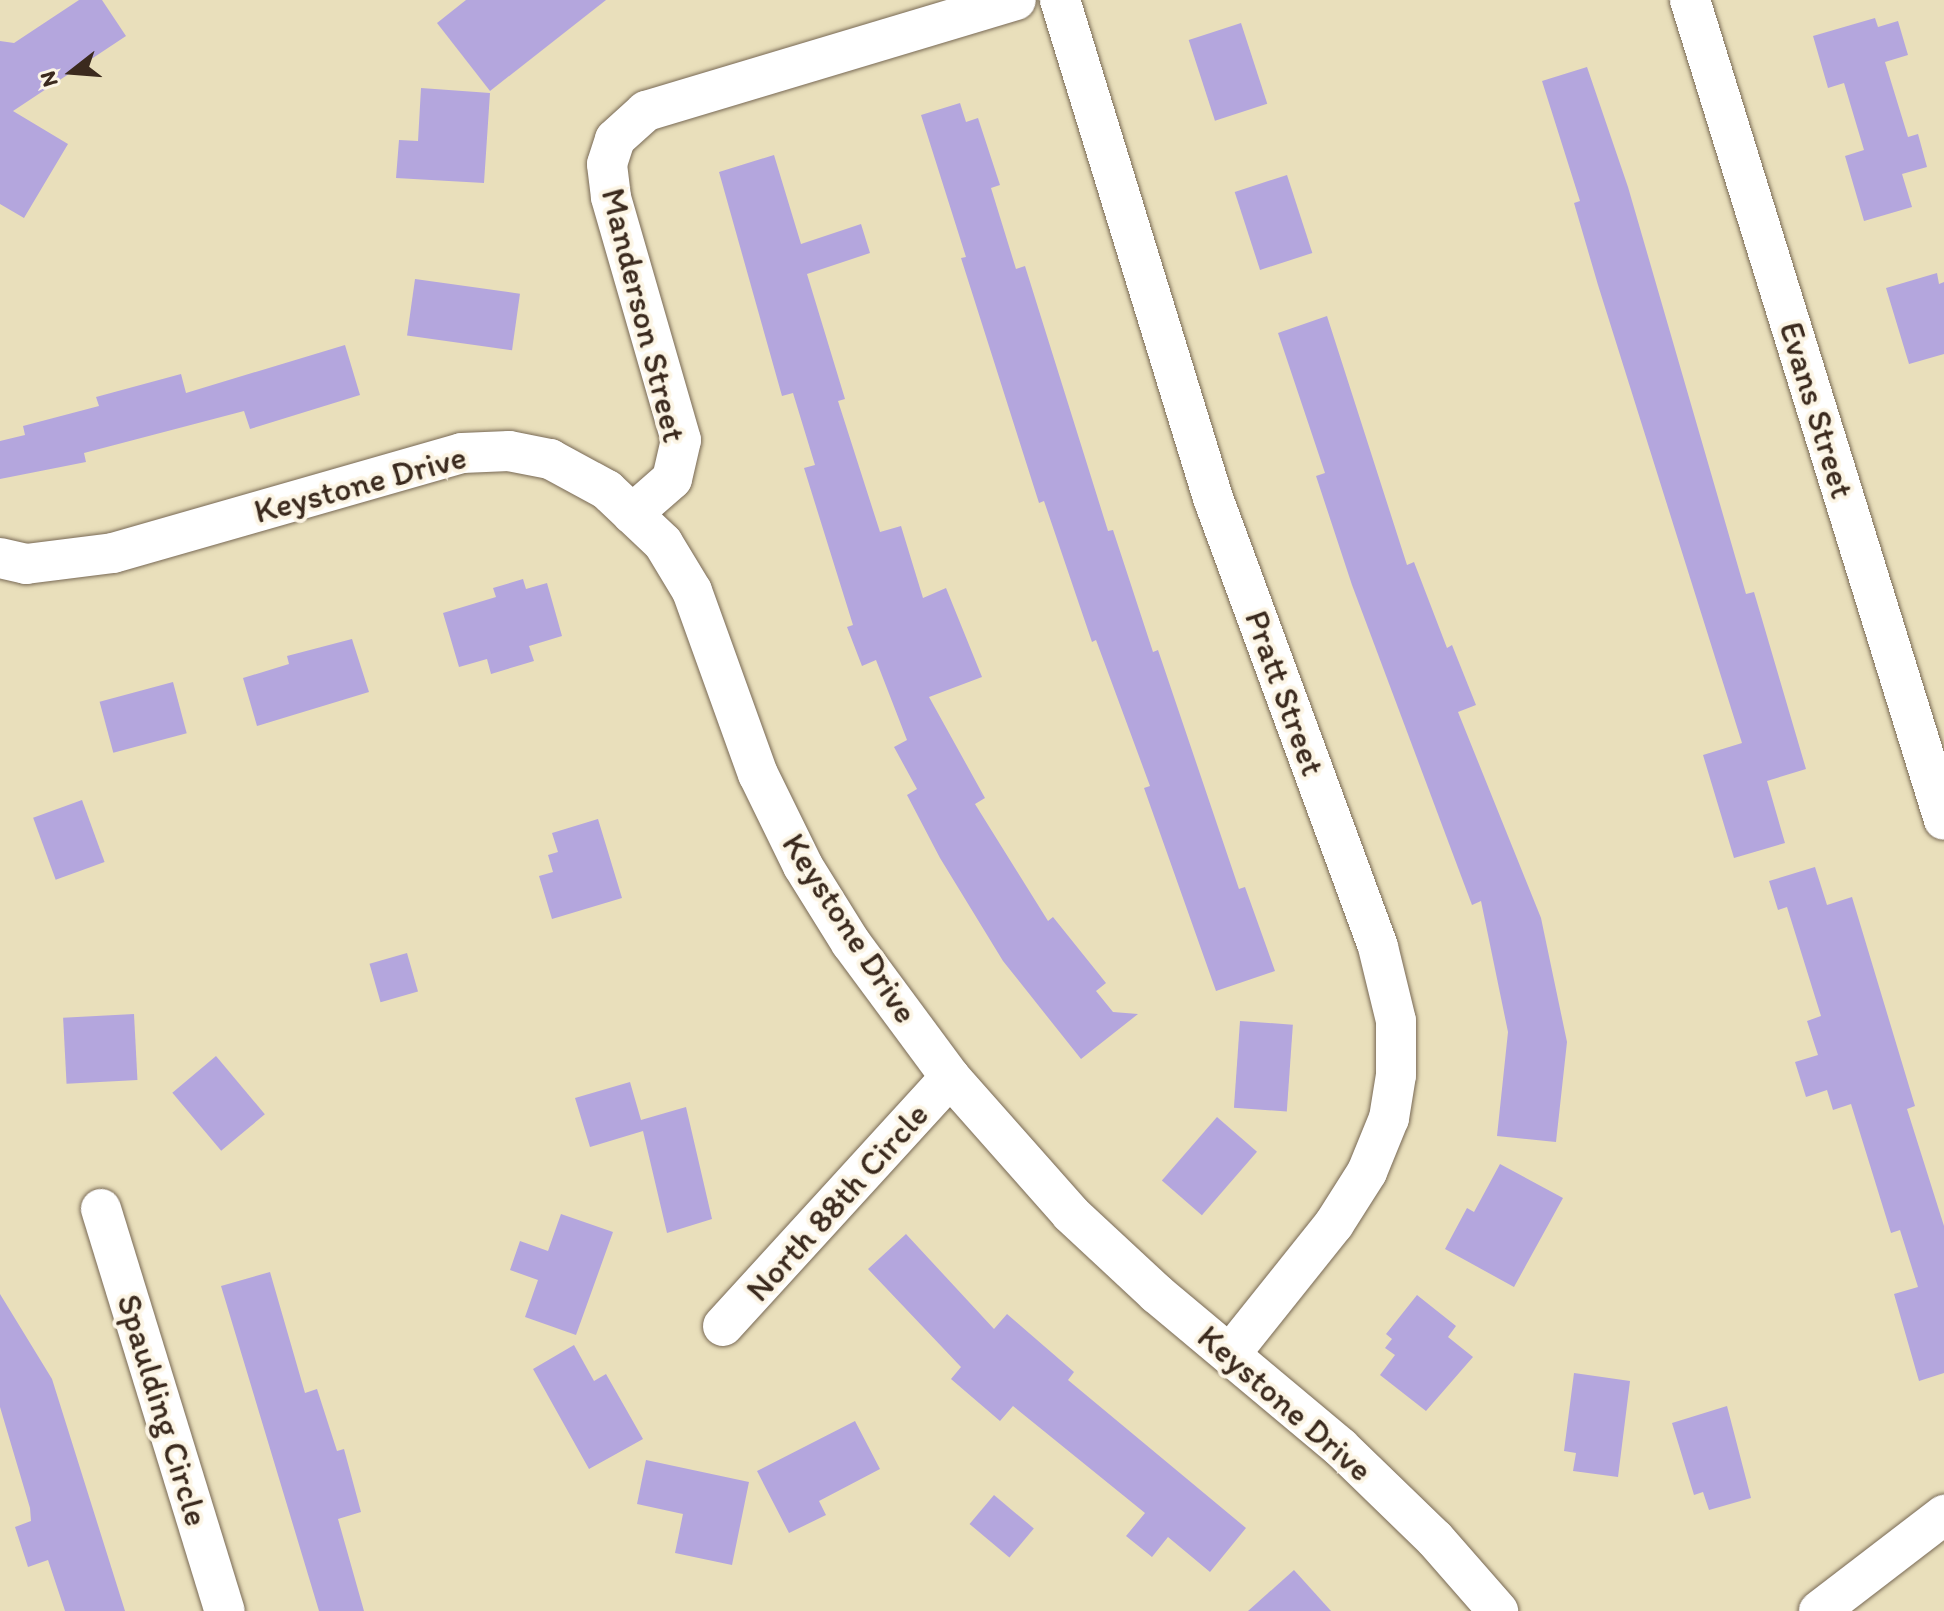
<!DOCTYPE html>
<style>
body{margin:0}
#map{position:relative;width:1944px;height:1611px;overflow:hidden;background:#e9dfbb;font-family:Itim,sans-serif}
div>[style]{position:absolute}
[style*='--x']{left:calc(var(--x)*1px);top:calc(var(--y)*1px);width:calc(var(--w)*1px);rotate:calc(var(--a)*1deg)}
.building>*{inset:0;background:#b4a6dd;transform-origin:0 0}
.roads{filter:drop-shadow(0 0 2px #786955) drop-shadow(0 0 2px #786955)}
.street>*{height:40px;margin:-20px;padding:0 20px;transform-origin:20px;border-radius:20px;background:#fff}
span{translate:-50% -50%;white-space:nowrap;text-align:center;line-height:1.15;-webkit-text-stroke:8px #fcf5e5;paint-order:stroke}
.street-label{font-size:34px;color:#3b2a1e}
.north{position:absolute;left:32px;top:32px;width:80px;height:80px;-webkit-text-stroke:6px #fcf5e5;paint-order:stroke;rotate:253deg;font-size:22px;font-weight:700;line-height:32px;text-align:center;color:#3b2a1e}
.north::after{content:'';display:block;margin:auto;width:28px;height:36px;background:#3b2a1e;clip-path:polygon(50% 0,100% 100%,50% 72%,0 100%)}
</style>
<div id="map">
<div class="building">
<div style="clip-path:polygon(79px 0,102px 0,126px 36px,13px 111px,68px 144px,24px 218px,0 204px,0 41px,14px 43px)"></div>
<div style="clip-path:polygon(466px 0,606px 0,490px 91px,437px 23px)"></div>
<div style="clip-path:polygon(1875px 18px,1878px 27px,1898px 21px,1908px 55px,1885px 62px,1908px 137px,1918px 134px,1927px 167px,1902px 174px,1912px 207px,1864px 221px,1845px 156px,1864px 150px,1844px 83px,1828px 88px,1813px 36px)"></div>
<div style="left:1241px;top:23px;width:85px;height:55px;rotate:72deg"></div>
<div style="clip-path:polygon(1587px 67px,1628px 187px,1746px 594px,1754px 592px,1806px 769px,1767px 781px,1785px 843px,1734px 858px,1703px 755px,1742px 743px,1598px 285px,1574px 203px,1580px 201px,1542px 81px)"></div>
<div style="clip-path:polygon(421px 88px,490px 93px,484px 183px,396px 178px,399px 140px,418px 141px)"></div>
<div style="clip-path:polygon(960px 103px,966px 122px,978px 118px,1000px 185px,991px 188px,1016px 269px,1025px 266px,1108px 531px,1113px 530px,1153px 652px,1158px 650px,1239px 889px,1245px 887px,1275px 971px,1216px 991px,1144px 788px,1150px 786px,1096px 640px,1092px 642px,1044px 501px,1039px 503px,961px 258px,966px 257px,921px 115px)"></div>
<div style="clip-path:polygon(774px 155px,801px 244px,861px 224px,870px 253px,807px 274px,845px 399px,838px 401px,880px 532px,901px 526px,923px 598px,946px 588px,982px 677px,929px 697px,985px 798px,975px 804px,1048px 921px,1053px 917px,1106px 983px,1096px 991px,1113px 1012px,1138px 1014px,1081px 1059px,1003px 961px,940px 858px,907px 795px,917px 789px,894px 747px,907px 740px,876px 660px,862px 666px,847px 627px,853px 625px,804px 468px,815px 465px,793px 393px,782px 396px,719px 172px)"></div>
<div style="left:1287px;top:175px;width:82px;height:55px;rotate:72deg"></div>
<div style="clip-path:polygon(1937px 273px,1939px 284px,1944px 282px,1944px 354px,1909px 364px,1886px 288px)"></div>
<div style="left:415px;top:279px;width:106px;height:57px;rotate:8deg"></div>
<div style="clip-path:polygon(1327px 316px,1407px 565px,1414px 562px,1447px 648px,1452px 645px,1476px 705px,1458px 712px,1541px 918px,1567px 1042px,1556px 1142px,1497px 1136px,1508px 1032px,1481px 901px,1472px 905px,1352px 585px,1316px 476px,1325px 473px,1278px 333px)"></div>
<div style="clip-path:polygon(345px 345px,360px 395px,250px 429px,244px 411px,84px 453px,86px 462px,0 479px,0 441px,25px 435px,23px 426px,99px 406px,96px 397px,181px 374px,186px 393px)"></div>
<div style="clip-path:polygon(523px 579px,526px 589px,547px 583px,562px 636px,529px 646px,534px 661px,491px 674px,487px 659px,459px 667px,443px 613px,496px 597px,493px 588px)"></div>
<div style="clip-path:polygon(352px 639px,369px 692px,257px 726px,243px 678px,289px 664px,287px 656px)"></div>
<div style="left:173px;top:682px;width:53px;height:76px;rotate:75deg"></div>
<div style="left:82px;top:800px;width:66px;height:52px;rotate:70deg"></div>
<div style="clip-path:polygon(598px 819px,622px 898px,552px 919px,539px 876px,553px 872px,548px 855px,558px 852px,552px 833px)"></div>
<div style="clip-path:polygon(1815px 867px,1827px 905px,1852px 897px,1915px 1106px,1907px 1109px,1944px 1226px,1944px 1373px,1919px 1381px,1894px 1294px,1918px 1287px,1900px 1230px,1891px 1233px,1851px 1104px,1833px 1110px,1827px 1090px,1806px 1097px,1795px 1062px,1818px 1055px,1807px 1021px,1821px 1016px,1787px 907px,1778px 910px,1769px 881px)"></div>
<div style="left:407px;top:953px;width:40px;height:39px;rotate:74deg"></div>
<div style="left:134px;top:1014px;width:66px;height:71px;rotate:87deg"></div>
<div style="left:1240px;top:1021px;width:53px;height:87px;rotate:4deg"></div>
<div style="left:216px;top:1056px;width:76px;height:57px;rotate:50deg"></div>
<div style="clip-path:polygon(630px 1082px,641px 1120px,686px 1107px,712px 1219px,667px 1233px,643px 1131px,590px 1147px,575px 1098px)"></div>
<div style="left:1217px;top:1117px;width:53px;height:84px;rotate:41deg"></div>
<div style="clip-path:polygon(1500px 1164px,1563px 1198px,1514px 1287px,1445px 1249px,1467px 1208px,1474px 1212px)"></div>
<div style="clip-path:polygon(561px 1214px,613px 1232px,576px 1335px,525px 1317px,538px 1280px,510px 1270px,520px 1241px,548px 1251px)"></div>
<div style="clip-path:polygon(906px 1234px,994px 1329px,1007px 1314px,1074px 1372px,1068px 1380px,1246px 1528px,1210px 1572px,1168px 1537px,1152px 1557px,1126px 1536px,1145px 1513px,1013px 1406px,1000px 1421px,951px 1379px,961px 1367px,868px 1269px)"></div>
<div style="clip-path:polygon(270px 1272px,305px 1393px,317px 1389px,337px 1451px,344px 1449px,361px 1512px,338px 1519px,364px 1611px,319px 1611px,221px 1286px)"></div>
<div style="clip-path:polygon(0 1294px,52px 1379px,125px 1611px,65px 1611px,48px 1560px,28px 1567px,15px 1527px,31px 1521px,30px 1508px,0 1407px)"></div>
<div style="clip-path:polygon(1417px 1295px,1456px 1326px,1448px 1337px,1473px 1357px,1426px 1411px,1380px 1375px,1395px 1355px,1385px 1348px,1392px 1339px,1386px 1334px)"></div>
<div style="clip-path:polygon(574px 1345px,594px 1381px,606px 1374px,643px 1439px,589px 1469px,533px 1369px)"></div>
<div style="clip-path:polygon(1574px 1373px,1630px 1381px,1618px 1477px,1573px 1471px,1576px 1453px,1564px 1451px)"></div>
<div style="clip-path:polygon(1727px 1406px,1751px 1498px,1709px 1510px,1703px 1492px,1694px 1495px,1672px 1423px)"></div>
<div style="clip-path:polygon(855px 1421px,880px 1469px,819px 1501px,826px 1515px,789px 1533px,757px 1471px)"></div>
<div style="clip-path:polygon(646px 1460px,749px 1482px,732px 1565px,675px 1553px,683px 1514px,637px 1504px)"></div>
<div style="left:994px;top:1495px;width:52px;height:38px;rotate:40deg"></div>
<div style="clip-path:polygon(1294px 1570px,1331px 1611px,1248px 1611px)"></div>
</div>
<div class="roads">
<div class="street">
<div style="--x:1060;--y:0;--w:521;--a:72.92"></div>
<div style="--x:1213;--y:498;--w:478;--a:69.8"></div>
<div style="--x:1378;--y:947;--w:76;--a:76.3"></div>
<div style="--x:1396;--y:1021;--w:54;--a:90"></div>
<div style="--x:1396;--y:1075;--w:44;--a:99.2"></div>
<div style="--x:1389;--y:1118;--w:58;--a:112.2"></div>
<div style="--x:1367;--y:1172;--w:62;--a:122.4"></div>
<div style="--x:1334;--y:1224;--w:165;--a:128.6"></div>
<div style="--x:1690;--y:0;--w:858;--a:72.79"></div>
<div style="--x:632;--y:514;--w:53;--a:-41.2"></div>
<div style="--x:672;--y:479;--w:40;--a:-77"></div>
<div style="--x:681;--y:440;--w:253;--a:-106.1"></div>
<div style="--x:611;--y:197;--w:33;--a:-97"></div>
<div style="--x:607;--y:164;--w:26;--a:-72"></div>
<div style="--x:615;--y:139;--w:42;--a:-42.1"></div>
<div style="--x:646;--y:111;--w:386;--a:-16.7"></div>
<div style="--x:0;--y:558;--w:27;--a:13"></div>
<div style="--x:26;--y:564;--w:88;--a:-7.2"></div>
<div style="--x:113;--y:553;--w:363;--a:-16"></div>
<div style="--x:462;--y:453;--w:47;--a:-2.4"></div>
<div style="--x:509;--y:451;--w:42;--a:11"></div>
<div style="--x:550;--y:459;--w:65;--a:28.5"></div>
<div style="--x:607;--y:490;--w:77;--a:43.4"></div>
<div style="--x:663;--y:543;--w:56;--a:58.9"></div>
<div style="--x:692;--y:591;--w:195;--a:70.2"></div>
<div style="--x:758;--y:774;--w:102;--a:63.9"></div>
<div style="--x:803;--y:866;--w:91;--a:58.1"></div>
<div style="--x:851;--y:943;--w:167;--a:53.5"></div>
<div style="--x:950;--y:1077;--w:183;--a:48.5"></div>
<div style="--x:1071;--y:1214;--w:117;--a:42.9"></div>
<div style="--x:1157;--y:1294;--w:239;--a:39.9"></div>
<div style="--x:1340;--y:1447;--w:132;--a:44.1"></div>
<div style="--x:1435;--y:1539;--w:96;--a:48.8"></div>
<div style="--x:101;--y:1209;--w:421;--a:72.9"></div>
<div style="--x:723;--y:1326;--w:337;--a:-47.6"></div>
<div style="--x:1819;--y:1611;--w:158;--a:-37.5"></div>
</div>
</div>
<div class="street-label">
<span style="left:644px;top:315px;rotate:76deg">Manderson Street</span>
<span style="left:1817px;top:410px;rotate:73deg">Evans Street</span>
<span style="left:360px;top:484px;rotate:-15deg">Keystone Drive</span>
<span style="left:1285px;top:693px;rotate:70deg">Pratt Street</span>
<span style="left:850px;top:928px;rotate:57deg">Keystone Drive</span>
<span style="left:837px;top:1202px;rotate:-48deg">North 88th Circle</span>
<span style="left:1285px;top:1403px;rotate:41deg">Keystone Drive</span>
<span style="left:163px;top:1410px;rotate:73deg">Spaulding Circle</span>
</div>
<div class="north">N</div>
</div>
